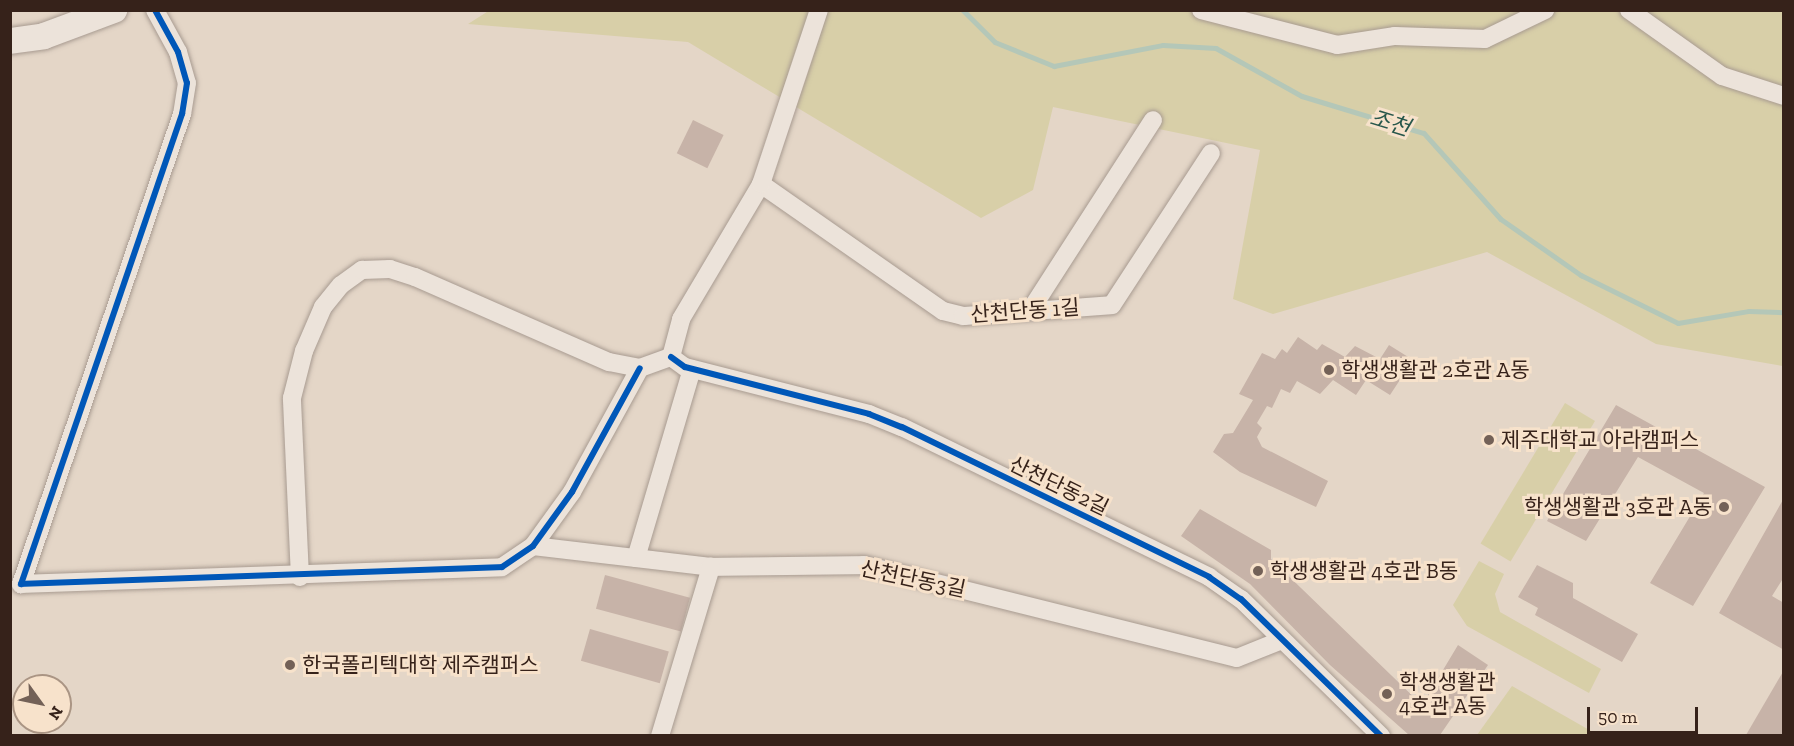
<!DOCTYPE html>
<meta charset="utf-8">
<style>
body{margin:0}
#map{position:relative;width:1794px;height:746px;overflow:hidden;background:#e4d6c7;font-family:"Zilla Slab","Noto Sans KR",serif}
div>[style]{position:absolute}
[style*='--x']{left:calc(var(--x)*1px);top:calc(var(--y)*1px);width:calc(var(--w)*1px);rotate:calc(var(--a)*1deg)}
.green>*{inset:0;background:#d8cfa8;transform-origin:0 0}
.stream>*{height:4.5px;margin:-2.25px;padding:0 2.25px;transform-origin:2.25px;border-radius:2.25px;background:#b4c7b8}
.building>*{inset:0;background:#c7b3a8;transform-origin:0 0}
.roads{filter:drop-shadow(0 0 2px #a89b91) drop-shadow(0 0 2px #a89b91)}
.street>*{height:18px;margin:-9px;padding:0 9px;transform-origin:9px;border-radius:9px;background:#ece3da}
.secondary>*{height:26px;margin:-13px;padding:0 13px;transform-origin:13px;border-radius:13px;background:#ece3da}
.cycleway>*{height:6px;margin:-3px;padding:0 3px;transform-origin:3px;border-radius:3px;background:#0057b8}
.dots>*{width:16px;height:16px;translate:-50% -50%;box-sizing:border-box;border:3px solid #f7e2cb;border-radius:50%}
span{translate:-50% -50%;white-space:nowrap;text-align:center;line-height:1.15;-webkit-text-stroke:6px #f7e2cb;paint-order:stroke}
.street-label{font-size:21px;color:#36221a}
.poi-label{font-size:21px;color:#36221a}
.left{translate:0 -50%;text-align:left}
.right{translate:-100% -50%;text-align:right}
.water-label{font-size:22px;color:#28574b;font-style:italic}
.frame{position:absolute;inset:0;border:12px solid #36221a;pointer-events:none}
.north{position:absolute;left:12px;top:674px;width:60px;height:60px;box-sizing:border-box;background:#f7e2cb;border:2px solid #aa9584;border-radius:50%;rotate:123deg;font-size:16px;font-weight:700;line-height:24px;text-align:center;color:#36221a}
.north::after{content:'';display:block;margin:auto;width:21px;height:27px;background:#736157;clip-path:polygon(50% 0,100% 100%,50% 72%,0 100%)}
.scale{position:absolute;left:1587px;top:707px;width:111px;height:27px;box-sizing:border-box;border:3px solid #36221a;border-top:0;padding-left:8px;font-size:18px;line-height:21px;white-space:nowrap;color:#36221a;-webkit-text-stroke:4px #f7e2cb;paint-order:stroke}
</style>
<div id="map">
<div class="green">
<div style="clip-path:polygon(490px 10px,1783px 11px,1783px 366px,1656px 344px,1487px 252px,1273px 314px,1233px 299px,1260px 150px,1053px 107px,1033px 190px,981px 218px,688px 42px,468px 24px)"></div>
<div style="left:1565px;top:403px;width:35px;height:164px;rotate:31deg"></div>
<div style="clip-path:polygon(1479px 561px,1504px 574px,1495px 594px,1500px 612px,1601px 669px,1589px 693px,1467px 626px,1453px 605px)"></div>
<div style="clip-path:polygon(1512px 686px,1598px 735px,1477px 735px)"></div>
</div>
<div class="stream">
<div style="--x:693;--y:10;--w:27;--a:0"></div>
<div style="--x:963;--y:10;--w:45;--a:45"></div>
<div style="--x:995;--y:42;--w:64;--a:22.1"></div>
<div style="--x:1054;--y:66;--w:111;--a:-10.9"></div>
<div style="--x:1163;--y:45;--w:53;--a:3.2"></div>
<div style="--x:1216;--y:48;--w:98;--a:29.2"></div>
<div style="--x:1302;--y:96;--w:127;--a:16.9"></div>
<div style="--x:1424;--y:133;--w:115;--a:48.2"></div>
<div style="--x:1501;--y:219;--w:98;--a:35"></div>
<div style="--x:1581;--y:275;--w:108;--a:26.3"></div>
<div style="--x:1678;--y:323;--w:72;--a:-9.6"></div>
<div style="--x:1749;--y:311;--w:35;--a:2"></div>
</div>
<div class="building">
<div style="left:693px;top:120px;width:34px;height:37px;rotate:26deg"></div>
<div style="clip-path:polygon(1298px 337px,1317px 350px,1322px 344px,1345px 357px,1355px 346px,1380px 359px,1389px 345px,1413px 360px,1390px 395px,1366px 380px,1356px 395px,1333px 380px,1320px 394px,1297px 381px,1290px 393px,1281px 389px,1272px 408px,1267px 406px,1257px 423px,1262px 428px,1257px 437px,1262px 447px,1328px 481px,1316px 507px,1240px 472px,1213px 452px,1224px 434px,1233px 433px,1253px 400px,1239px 394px,1262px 353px,1275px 359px,1282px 349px,1287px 353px)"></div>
<div style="clip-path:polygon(1616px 405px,1765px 487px,1693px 606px,1650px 583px,1704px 493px,1638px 457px,1586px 541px,1547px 521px)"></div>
<div style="clip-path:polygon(1784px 498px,1784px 577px,1772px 596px,1784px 603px,1784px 650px,1719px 613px)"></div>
<div style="clip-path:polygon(1200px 509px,1271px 550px,1271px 559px,1422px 705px,1458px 645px,1488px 665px,1440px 735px,1409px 735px,1330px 665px,1250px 584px,1181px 536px)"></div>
<div style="clip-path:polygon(1537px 565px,1573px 583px,1573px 598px,1638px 634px,1622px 662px,1535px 615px,1538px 608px,1518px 597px)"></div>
<div style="left:605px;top:575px;width:88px;height:35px;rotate:15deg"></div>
<div style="left:590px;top:629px;width:82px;height:33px;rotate:16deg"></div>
<div style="clip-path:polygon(1784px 670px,1784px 735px,1746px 735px)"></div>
</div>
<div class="roads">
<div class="street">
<div style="--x:155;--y:10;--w:48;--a:61.3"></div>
<div style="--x:178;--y:52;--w:32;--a:74"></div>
<div style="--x:187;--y:83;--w:31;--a:99"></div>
<div style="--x:182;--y:114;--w:497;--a:108.9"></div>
<div style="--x:21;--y:584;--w:481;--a:-2"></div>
<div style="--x:502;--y:567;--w:37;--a:-34"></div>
<div style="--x:533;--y:546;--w:67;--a:-54.2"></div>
<div style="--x:572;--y:492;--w:141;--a:-61.3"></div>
<div style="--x:1201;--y:10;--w:140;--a:14.4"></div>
<div style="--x:1337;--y:45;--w:59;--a:-8.8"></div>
<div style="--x:1395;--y:36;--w:90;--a:1.9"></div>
<div style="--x:1485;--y:39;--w:67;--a:-25.8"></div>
<div style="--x:1629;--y:10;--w:114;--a:35.4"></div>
<div style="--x:1722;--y:76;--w:65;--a:17.9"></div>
<div style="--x:761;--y:184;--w:222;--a:34.9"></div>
<div style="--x:943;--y:311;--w:21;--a:14"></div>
<div style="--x:963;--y:316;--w:149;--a:-4.2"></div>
<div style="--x:1112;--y:305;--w:181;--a:-56.9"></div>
<div style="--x:1030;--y:311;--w:227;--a:-57.2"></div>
<div style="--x:671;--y:357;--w:17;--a:36"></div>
<div style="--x:685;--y:367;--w:190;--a:14.3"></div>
<div style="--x:869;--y:414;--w:35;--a:22"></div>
<div style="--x:902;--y:427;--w:342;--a:26"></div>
<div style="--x:1209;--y:577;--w:39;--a:35"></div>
<div style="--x:1241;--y:599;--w:196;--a:44.4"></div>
<div style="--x:671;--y:357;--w:39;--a:-75"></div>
<div style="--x:681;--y:319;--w:157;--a:-59.3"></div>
<div style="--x:761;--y:184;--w:183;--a:-71.6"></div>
<div style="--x:533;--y:546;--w:179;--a:6.7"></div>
<div style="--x:711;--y:567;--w:153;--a:-0.7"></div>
<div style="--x:864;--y:565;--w:384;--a:14"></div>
<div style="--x:1237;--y:658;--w:48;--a:-21.8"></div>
<div style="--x:636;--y:558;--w:197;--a:-73.5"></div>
<div style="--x:300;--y:577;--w:179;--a:-92.6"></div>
<div style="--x:292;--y:398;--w:49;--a:-75.7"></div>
<div style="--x:304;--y:351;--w:48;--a:-66.6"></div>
<div style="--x:323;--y:307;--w:28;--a:-51"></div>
<div style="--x:341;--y:285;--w:26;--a:-36"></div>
<div style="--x:362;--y:270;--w:28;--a:-2"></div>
<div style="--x:390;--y:269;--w:26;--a:18"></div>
<div style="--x:415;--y:277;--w:212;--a:23.7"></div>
<div style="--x:609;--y:362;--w:32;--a:11"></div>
<div style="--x:640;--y:368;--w:33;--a:-20"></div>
<div style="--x:660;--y:736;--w:177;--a:-73.2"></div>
</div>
<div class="secondary">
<div style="--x:10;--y:41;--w:34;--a:-8"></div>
<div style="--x:44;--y:36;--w:75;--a:-20.4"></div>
</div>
</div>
<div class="cycleway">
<div style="--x:155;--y:10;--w:48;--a:61.3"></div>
<div style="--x:178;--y:52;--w:32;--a:74"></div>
<div style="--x:187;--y:83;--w:31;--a:99"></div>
<div style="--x:182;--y:114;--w:497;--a:108.9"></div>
<div style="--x:21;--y:584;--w:481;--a:-2"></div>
<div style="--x:502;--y:567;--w:37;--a:-34"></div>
<div style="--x:533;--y:546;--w:67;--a:-54.2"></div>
<div style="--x:572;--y:492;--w:141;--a:-61.3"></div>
<div style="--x:671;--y:357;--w:17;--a:36"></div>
<div style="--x:685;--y:367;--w:190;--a:14.3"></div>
<div style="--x:869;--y:414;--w:35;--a:22"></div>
<div style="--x:902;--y:427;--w:342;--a:26"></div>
<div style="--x:1209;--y:577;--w:39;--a:35"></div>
<div style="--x:1241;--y:599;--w:196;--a:44.4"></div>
</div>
<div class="dots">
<div style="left:1329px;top:370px;background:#736157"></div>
<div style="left:1489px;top:440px;background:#736157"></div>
<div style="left:1724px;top:507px;background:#736157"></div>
<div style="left:1258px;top:571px;background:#736157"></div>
<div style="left:290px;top:665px;background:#736157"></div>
<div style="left:1387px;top:694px;background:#736157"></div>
</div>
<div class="street-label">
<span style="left:1025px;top:311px;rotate:-4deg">산천단동 1길</span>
<span style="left:1059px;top:486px;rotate:26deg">산천단동2길</span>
<span style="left:913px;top:579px;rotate:12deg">산천단동3길</span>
</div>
<div class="poi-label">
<span class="left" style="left:1341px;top:370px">학생생활관 2호관 A동</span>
<span class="left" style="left:1501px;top:440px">제주대학교 아라캠퍼스</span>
<span class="right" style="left:1712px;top:507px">학생생활관 3호관 A동</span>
<span class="left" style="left:1270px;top:571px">학생생활관 4호관 B동</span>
<span class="left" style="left:302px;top:665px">한국폴리텍대학 제주캠퍼스</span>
<span class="left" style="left:1399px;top:694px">학생생활관<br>4호관 A동</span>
</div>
<div class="water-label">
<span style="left:1390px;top:123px;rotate:17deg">조천</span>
</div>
<div class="frame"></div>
<div class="north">N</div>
<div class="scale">50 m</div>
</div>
